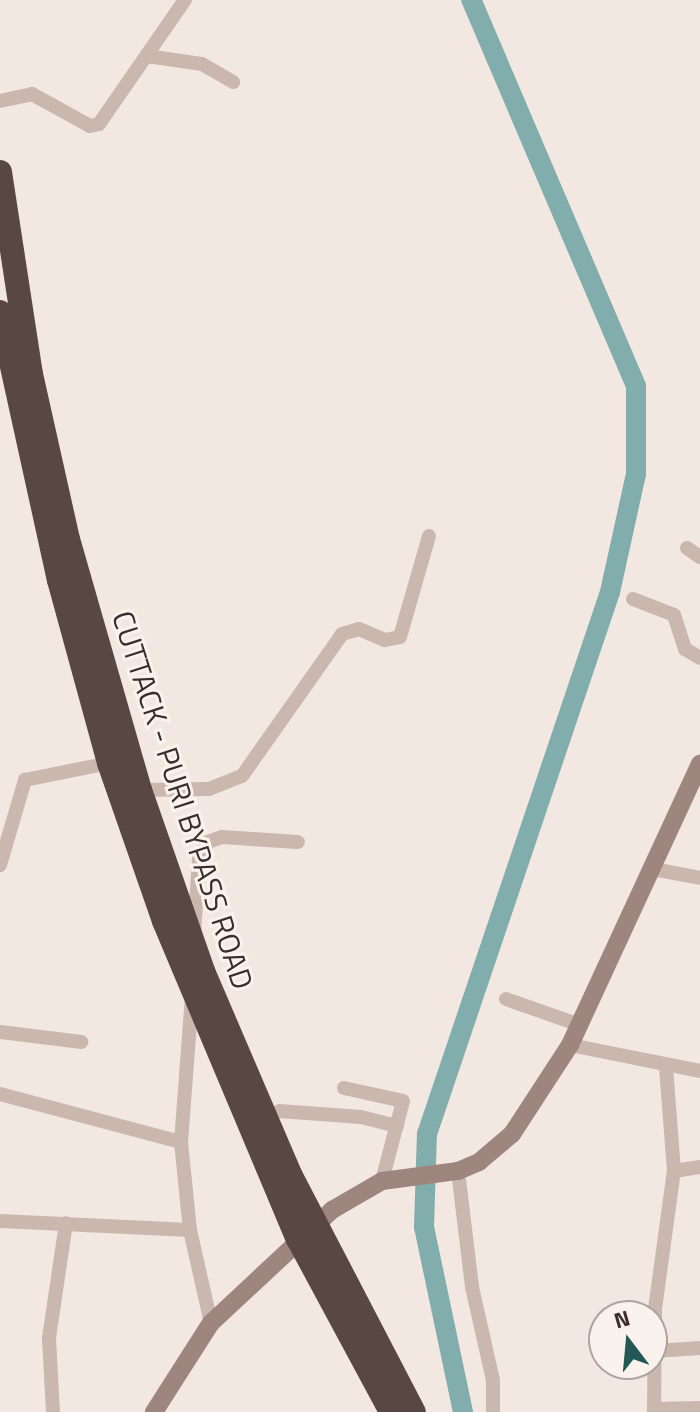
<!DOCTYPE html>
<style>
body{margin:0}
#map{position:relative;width:700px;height:1412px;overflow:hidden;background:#f2e8e1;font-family:"Titillium Web",sans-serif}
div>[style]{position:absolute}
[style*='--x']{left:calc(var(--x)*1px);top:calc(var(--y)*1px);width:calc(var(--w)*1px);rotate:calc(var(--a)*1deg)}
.river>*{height:20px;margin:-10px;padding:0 10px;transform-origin:10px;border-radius:10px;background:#81aeac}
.street>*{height:14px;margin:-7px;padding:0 7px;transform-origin:7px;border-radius:7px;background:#cab7ad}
.secondary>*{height:18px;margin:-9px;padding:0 9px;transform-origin:9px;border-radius:9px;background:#9e867e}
.highway>*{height:24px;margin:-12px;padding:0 12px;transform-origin:12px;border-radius:12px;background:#594743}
span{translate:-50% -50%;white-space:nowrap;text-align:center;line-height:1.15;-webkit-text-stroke:6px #faf3ed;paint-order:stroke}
.street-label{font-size:30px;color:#392e2b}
.north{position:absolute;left:588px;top:1300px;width:80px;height:80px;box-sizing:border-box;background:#faf3ed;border:2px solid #ada49f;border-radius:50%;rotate:344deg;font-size:22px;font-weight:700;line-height:32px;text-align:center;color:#392e2b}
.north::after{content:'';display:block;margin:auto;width:28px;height:36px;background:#225957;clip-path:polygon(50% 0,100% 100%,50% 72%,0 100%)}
</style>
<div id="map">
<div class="river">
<div style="--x:463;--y:1412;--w:189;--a:-101.9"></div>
<div style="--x:424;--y:1227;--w:93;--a:-88.2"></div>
<div style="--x:427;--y:1134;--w:572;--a:-71.34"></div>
<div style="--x:610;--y:592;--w:121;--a:-77.6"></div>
<div style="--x:636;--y:474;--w:88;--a:-90"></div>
<div style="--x:636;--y:386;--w:420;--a:-113.1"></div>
</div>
<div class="street">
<div style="--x:147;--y:56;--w:56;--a:8.3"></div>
<div style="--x:202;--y:64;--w:36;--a:30"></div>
<div style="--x:0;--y:101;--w:33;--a:-12"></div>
<div style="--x:32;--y:94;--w:66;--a:28.9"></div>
<div style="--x:90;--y:126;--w:9;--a:-13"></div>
<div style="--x:99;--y:124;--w:151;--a:-55.3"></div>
<div style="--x:687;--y:548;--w:16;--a:35"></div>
<div style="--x:633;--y:599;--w:44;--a:21.3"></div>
<div style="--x:674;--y:615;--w:36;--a:72"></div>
<div style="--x:685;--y:649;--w:17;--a:31"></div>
<div style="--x:140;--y:790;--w:69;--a:-0.8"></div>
<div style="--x:209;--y:789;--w:35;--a:-22"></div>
<div style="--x:242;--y:776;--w:174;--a:-54.8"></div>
<div style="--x:342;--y:634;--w:18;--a:-16"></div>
<div style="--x:359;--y:629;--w:28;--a:23"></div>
<div style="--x:385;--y:640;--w:15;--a:-11"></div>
<div style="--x:400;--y:637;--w:105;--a:-74"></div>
<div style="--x:0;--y:865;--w:89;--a:-73.6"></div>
<div style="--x:25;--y:780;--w:86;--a:-11.4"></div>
<div style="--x:653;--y:869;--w:48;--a:10.8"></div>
<div style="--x:194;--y:933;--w:74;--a:-86.1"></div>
<div style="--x:199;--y:859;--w:19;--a:-62"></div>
<div style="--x:208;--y:842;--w:15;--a:-20"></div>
<div style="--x:222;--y:837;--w:76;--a:3.8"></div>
<div style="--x:192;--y:996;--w:146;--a:94.3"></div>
<div style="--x:181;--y:1142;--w:88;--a:84.2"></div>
<div style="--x:190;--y:1230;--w:95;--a:77.3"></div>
<div style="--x:506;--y:999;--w:78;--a:19.4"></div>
<div style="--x:0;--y:1032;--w:82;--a:7"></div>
<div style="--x:570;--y:1045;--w:133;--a:11.3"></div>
<div style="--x:344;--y:1088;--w:60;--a:12.4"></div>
<div style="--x:403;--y:1101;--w:83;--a:104.7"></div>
<div style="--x:0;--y:1094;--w:187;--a:14.9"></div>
<div style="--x:279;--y:1111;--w:82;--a:4.2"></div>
<div style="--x:361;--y:1117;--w:37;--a:14"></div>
<div style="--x:458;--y:1171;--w:117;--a:83.1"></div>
<div style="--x:472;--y:1287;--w:95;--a:77.3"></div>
<div style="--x:493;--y:1380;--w:32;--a:90"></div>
<div style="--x:674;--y:1171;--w:26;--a:-9"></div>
<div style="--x:0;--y:1221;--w:190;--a:2.7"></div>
<div style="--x:655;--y:1351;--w:45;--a:-3.8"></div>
<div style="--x:654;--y:1409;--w:46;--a:-1.2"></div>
<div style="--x:53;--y:1412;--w:74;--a:-93.1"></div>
<div style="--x:49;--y:1338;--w:116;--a:-81.6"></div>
<div style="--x:654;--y:1412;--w:103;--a:-89.4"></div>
<div style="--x:655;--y:1309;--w:139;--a:-82.2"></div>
<div style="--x:674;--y:1171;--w:105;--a:-94.4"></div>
</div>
<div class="secondary">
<div style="--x:154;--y:1412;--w:106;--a:-57.4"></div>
<div style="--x:211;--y:1323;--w:166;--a:-43"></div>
<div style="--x:332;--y:1210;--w:58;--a:-30.1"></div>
<div style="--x:382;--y:1181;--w:77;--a:-7.5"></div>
<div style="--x:458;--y:1171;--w:23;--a:-23"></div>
<div style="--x:479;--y:1162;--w:43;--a:-40.3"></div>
<div style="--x:512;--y:1134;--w:106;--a:-56.9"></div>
<div style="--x:570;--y:1045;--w:310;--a:-65.2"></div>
</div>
<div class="highway">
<div style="--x:0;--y:172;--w:204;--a:81.3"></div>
<div style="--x:31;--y:374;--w:169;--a:77.4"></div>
<div style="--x:68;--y:539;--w:261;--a:74"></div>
<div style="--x:140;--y:790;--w:192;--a:70.8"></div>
<div style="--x:203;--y:971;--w:223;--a:66.8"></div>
<div style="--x:291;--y:1176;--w:266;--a:62.5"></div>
<div style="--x:0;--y:312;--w:274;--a:77.6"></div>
<div style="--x:59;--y:580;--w:190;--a:74.7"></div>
<div style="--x:109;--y:763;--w:167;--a:70.8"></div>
<div style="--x:164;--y:921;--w:345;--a:67.2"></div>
<div style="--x:298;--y:1239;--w:196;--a:61.7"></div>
</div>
<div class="street-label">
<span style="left:183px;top:800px;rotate:72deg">CUTTACK - PURI BYPASS ROAD</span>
</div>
<div class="north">N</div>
</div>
